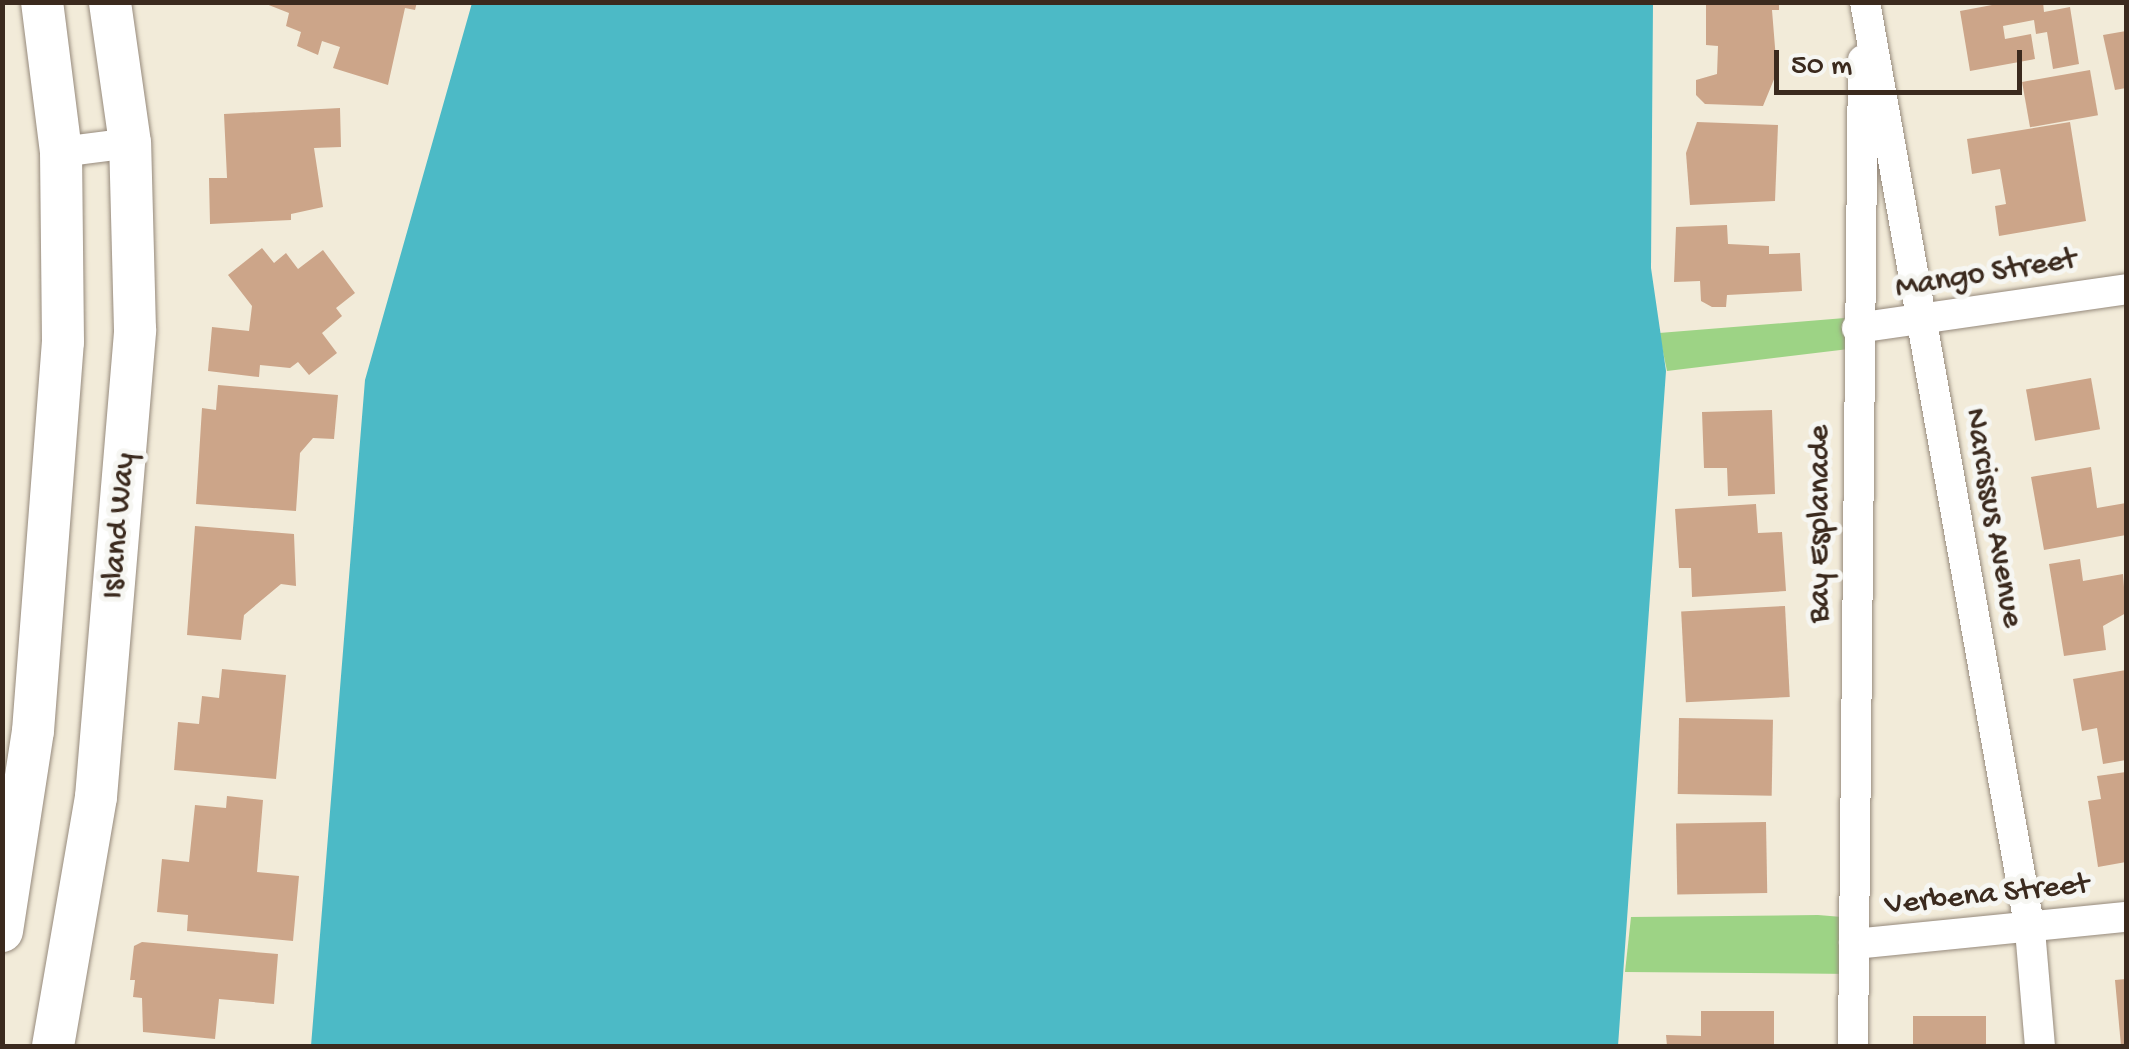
<!DOCTYPE html>
<style>
body{margin:0}
#map{position:relative;width:2129px;height:1049px;overflow:hidden;background:#f2ebd9;font-family:"Gochi Hand",sans-serif}
div>[style]{position:absolute}
[style*='--x']{left:calc(var(--x)*1px);top:calc(var(--y)*1px);width:calc(var(--w)*1px);rotate:calc(var(--a)*1deg)}
.green>*{inset:0;background:#9dd385}
.water>*{inset:0;background:#4cbac6}
.building>*{inset:0;background:#cca589;transform-origin:0 0}
.roads{filter:drop-shadow(0 0 2px #968a7c) drop-shadow(0 0 2px #968a7c)}
.street>*{height:30px;margin:-15px;padding:0 15px;transform-origin:15px;border-radius:15px;background:#fff}
.secondary>*{height:42px;margin:-21px;padding:0 21px;transform-origin:21px;border-radius:21px;background:#fff}
span{translate:-50% -50%;white-space:nowrap;text-align:center;line-height:1.15;-webkit-text-stroke:10px #f6f6f2;paint-order:stroke}
.street-label{font-size:32px;color:#3b2a1e}
.frame{position:absolute;inset:0;border:5px solid #3b2a1e;pointer-events:none}
.scale{position:absolute;left:1774px;top:50px;width:248px;height:45px;box-sizing:border-box;border:5px solid #3b2a1e;border-top:0;padding-left:12px;font-size:30px;line-height:35px;white-space:nowrap;color:#3b2a1e;-webkit-text-stroke:8px #f6f6f2;paint-order:stroke}
</style>
<div id="map">
<div class="green">
<div style="clip-path:polygon(1857px 317px,1857px 348px,1667px 371px,1659px 333px)"></div>
<div style="clip-path:polygon(1818px 915px,1854px 918px,1853px 974px,1625px 972px,1631px 917px)"></div>
</div>
<div class="water">
<div style="clip-path:polygon(472px 3px,1653px 3px,1651px 268px,1666px 371px,1618px 1046px,311px 1046px,365px 380px)"></div>
</div>
<div class="building">
<div style="clip-path:polygon(261px 2px,417px 2px,415px 10px,405px 8px,388px 85px,333px 68px,340px 47px,322px 41px,318px 55px,297px 46px,301px 32px,286px 26px,289px 13px)"></div>
<div style="clip-path:polygon(1706px 2px,1779px 2px,1779px 10px,1772px 10px,1777px 72px,1763px 106px,1705px 104px,1696px 95px,1696px 80px,1717px 74px,1718px 46px,1706px 45px)"></div>
<div style="clip-path:polygon(2008px 2px,2043px 2px,2044px 12px,2070px 7px,2079px 64px,2053px 69px,2047px 32px,2036px 34px,2034px 20px,2003px 26px,2005px 39px,2031px 34px,2035px 59px,1970px 71px,1960px 11px)"></div>
<div style="clip-path:polygon(2126px 31px,2126px 88px,2115px 90px,2103px 35px)"></div>
<div style="left:2090px;top:70px;width:46px;height:69px;rotate:80deg"></div>
<div style="clip-path:polygon(340px 108px,341px 147px,314px 148px,323px 207px,291px 214px,291px 220px,210px 224px,209px 178px,227px 178px,224px 114px)"></div>
<div style="clip-path:polygon(1697px 122px,1778px 125px,1775px 201px,1690px 205px,1686px 153px)"></div>
<div style="clip-path:polygon(2070px 122px,2086px 221px,1999px 236px,1995px 206px,2006px 204px,2000px 169px,1972px 174px,1967px 139px)"></div>
<div style="clip-path:polygon(1727px 225px,1728px 244px,1769px 246px,1769px 254px,1800px 253px,1802px 291px,1727px 295px,1726px 307px,1712px 307px,1701px 301px,1700px 281px,1674px 282px,1676px 227px)"></div>
<div style="clip-path:polygon(262px 248px,274px 263px,286px 253px,298px 269px,323px 250px,355px 293px,336px 308px,342px 316px,322px 333px,337px 353px,309px 375px,298px 362px,290px 368px,260px 365px,259px 377px,208px 371px,212px 327px,249px 331px,252px 306px,228px 275px)"></div>
<div style="left:2091px;top:378px;width:52px;height:66px;rotate:80deg"></div>
<div style="clip-path:polygon(218px 385px,338px 395px,334px 439px,313px 438px,300px 453px,296px 511px,196px 504px,202px 408px,216px 410px)"></div>
<div style="clip-path:polygon(1772px 410px,1775px 494px,1728px 496px,1727px 468px,1704px 468px,1702px 412px)"></div>
<div style="clip-path:polygon(2091px 467px,2097px 508px,2126px 503px,2126px 535px,2044px 550px,2031px 477px)"></div>
<div style="clip-path:polygon(1756px 504px,1758px 533px,1782px 532px,1786px 591px,1692px 597px,1691px 568px,1679px 568px,1675px 509px)"></div>
<div style="clip-path:polygon(195px 526px,294px 534px,296px 586px,281px 584px,244px 615px,241px 640px,187px 635px)"></div>
<div style="clip-path:polygon(2080px 559px,2083px 581px,2123px 574px,2126px 613px,2103px 626px,2106px 650px,2064px 656px,2049px 564px)"></div>
<div style="left:1785px;top:606px;width:91px;height:104px;rotate:87deg"></div>
<div style="clip-path:polygon(222px 669px,286px 675px,276px 779px,174px 770px,178px 722px,199px 724px,202px 696px,219px 698px)"></div>
<div style="clip-path:polygon(2126px 670px,2126px 760px,2103px 764px,2097px 728px,2082px 731px,2073px 679px)"></div>
<div style="left:1679px;top:718px;width:94px;height:76px;rotate:1deg"></div>
<div style="clip-path:polygon(2126px 772px,2126px 862px,2098px 867px,2088px 801px,2101px 799px,2097px 776px)"></div>
<div style="clip-path:polygon(227px 796px,263px 800px,257px 872px,299px 876px,293px 941px,187px 931px,188px 915px,157px 912px,162px 859px,189px 862px,195px 805px,226px 808px)"></div>
<div style="left:1766px;top:822px;width:71px;height:90px;rotate:89deg"></div>
<div style="clip-path:polygon(142px 942px,278px 954px,274px 1004px,219px 999px,215px 1039px,143px 1032px,142px 998px,133px 997px,135px 980px,130px 980px,134px 946px)"></div>
<div style="clip-path:polygon(2126px 979px,2126px 1046px,2121px 1046px,2115px 980px)"></div>
<div style="clip-path:polygon(1701px 1011px,1774px 1011px,1774px 1046px,1667px 1046px,1666px 1035px,1701px 1036px)"></div>
<div style="left:1986px;top:1016px;width:30px;height:73px;rotate:90deg"></div>
</div>
<div class="roads">
<div class="street">
<div style="--x:1865;--y:2;--w:943;--a:79.92"></div>
<div style="--x:2030;--y:930;--w:116;--a:85.1"></div>
<div style="--x:61;--y:152;--w:70;--a:-7.4"></div>
<div style="--x:1857;--y:328;--w:272;--a:-8.2"></div>
<div style="--x:1854;--y:944;--w:273;--a:-5.7"></div>
<div style="--x:1853;--y:1046;--w:986;--a:-89.42"></div>
</div>
<div class="secondary">
<div style="--x:2;--y:931;--w:202;--a:-81.2"></div>
<div style="--x:33;--y:731;--w:390;--a:-85.6"></div>
<div style="--x:63;--y:342;--w:190;--a:-90.6"></div>
<div style="--x:61;--y:152;--w:151;--a:-97.2"></div>
<div style="--x:53;--y:1046;--w:253;--a:-80.2"></div>
<div style="--x:96;--y:797;--w:469;--a:-85.2"></div>
<div style="--x:135;--y:330;--w:187;--a:-91.5"></div>
<div style="--x:130;--y:143;--w:142;--a:-98.1"></div>
</div>
</div>
<div class="street-label">
<span style="left:1986px;top:275px;rotate:-9deg">Mango Street</span>
<span style="left:1992px;top:518px;rotate:80deg">Narcissus Avenue</span>
<span style="left:1821px;top:524px;rotate:-90deg">Bay Esplanade</span>
<span style="left:120px;top:526px;rotate:-85deg">Island Way</span>
<span style="left:1987px;top:896px;rotate:-6deg">Verbena Street</span>
</div>
<div class="frame"></div>
<div class="scale">50 m</div>
</div>
